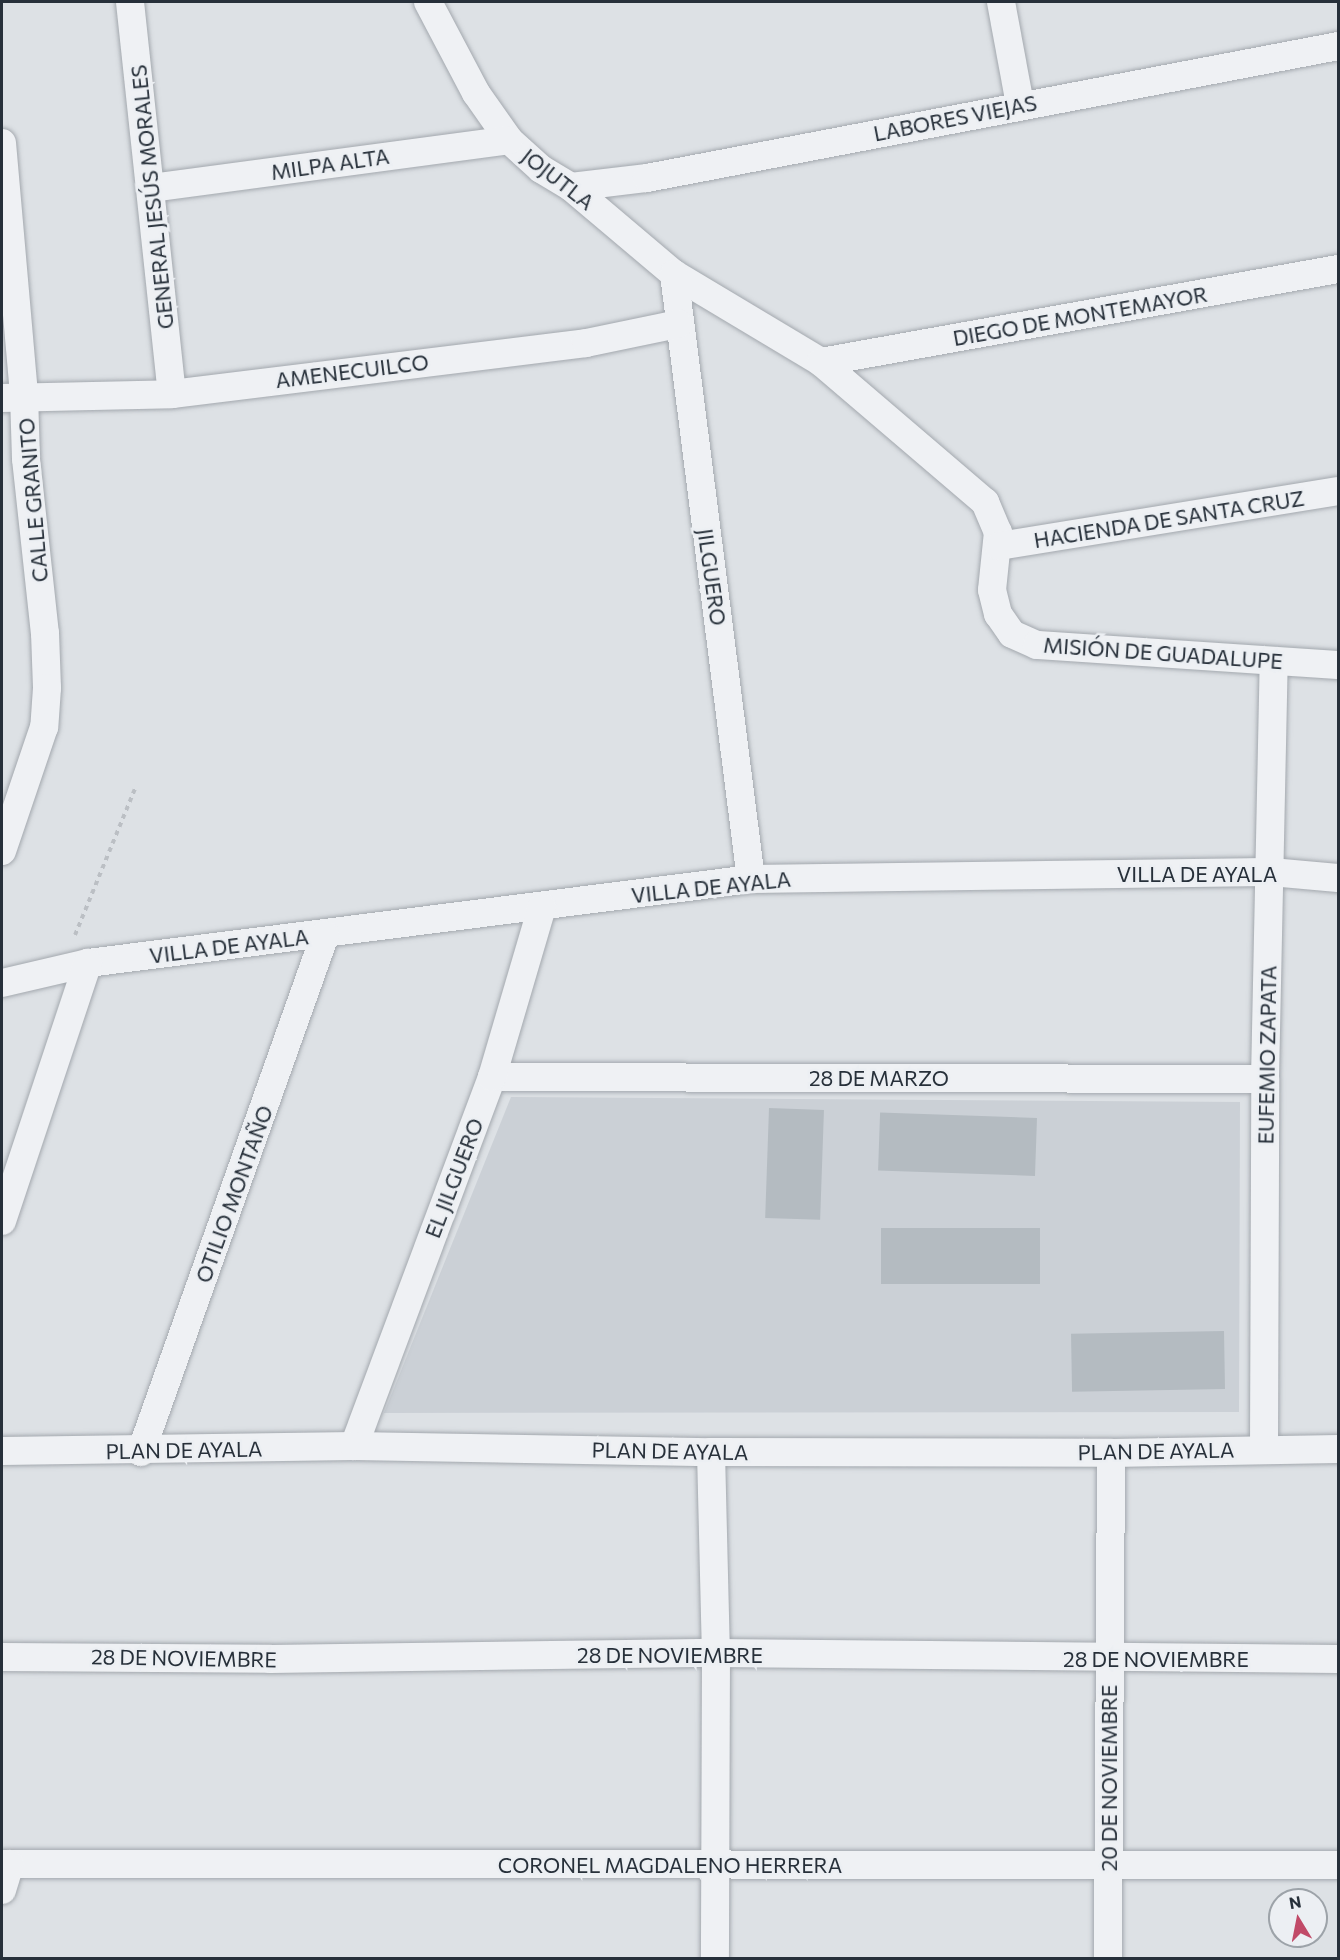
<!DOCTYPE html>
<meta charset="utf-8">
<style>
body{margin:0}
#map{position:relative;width:1340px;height:1960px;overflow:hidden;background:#dde1e5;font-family:Commissioner,sans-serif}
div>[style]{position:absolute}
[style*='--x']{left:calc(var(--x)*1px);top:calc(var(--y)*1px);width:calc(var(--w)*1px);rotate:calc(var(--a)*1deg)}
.built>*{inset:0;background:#cbd0d6}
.building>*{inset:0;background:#b4bbc1;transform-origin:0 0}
.path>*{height:4px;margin-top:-2px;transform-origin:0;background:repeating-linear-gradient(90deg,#bbbfc4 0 4.5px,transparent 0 9px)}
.roads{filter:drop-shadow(0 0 2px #a3a8ae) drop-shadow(0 0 2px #a3a8ae)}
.minor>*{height:28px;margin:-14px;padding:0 14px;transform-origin:14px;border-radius:14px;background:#eff1f4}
span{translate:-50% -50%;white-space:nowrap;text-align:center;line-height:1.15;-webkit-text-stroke:5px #eceff3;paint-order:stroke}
.street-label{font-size:21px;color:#27303a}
.frame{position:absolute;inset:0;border:3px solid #27303a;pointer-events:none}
.north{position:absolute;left:1268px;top:1888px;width:60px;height:60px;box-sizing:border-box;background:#eceff3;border:2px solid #9da3a9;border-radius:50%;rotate:350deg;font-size:16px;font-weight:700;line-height:24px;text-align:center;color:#27303a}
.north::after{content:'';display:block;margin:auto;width:21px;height:27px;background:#c14a68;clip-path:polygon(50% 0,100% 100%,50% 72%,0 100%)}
</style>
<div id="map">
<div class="built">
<div style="clip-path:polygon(511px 1097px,1240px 1102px,1239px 1412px,384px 1413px)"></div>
</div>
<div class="building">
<div style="left:769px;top:1108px;width:55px;height:110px;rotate:2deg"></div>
<div style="left:1037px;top:1118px;width:58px;height:157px;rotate:92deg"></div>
<div style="left:881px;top:1228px;width:159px;height:56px"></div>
<div style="left:1224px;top:1331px;width:58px;height:153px;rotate:89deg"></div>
</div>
<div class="path">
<div style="--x:75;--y:935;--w:161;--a:-67.7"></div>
</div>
<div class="roads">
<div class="minor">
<div style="--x:130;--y:2;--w:394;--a:83.9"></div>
<div style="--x:428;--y:2;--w:103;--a:62.2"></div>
<div style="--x:476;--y:93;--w:57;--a:54.9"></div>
<div style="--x:509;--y:140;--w:43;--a:42.2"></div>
<div style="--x:541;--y:169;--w:35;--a:31"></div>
<div style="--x:571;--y:187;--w:135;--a:40.2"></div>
<div style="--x:674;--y:274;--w:171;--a:30.9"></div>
<div style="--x:821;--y:362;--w:216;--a:40.5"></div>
<div style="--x:985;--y:502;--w:33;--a:67"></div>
<div style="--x:998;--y:532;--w:58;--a:95.9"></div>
<div style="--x:992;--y:590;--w:25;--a:76"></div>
<div style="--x:998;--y:614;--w:24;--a:55"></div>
<div style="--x:1012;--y:634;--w:27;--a:24"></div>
<div style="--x:1037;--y:645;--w:302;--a:3.8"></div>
<div style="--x:1001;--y:2;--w:105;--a:79.5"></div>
<div style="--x:2;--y:143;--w:253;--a:85"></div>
<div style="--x:24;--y:395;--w:64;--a:88.2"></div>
<div style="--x:26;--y:459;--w:175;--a:83.8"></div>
<div style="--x:45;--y:633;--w:55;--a:87.9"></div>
<div style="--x:47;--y:688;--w:39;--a:94"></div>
<div style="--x:44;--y:727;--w:131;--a:108.7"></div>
<div style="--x:571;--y:187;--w:77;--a:-6.8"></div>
<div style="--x:647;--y:178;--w:703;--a:-10.81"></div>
<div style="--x:151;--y:188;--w:361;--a:-7.6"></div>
<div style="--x:674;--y:274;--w:610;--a:82.75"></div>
<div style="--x:821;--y:362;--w:525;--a:-10.2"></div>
<div style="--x:2;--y:398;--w:170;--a:-1.3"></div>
<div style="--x:172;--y:394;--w:417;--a:-7"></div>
<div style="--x:586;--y:343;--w:94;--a:-11.7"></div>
<div style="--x:999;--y:546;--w:343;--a:-9.2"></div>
<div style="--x:2;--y:983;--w:88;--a:-13.1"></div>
<div style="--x:88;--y:963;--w:668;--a:-7.22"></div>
<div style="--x:751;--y:879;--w:520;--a:-0.77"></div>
<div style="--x:1271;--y:872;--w:67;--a:5.1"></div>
<div style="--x:492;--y:1077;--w:773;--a:0.15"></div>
<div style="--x:2;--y:1221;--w:272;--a:-71.6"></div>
<div style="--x:354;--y:1446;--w:394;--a:-69.5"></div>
<div style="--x:492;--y:1077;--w:177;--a:-73.6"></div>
<div style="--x:1264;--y:1449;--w:370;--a:-89.8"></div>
<div style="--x:1265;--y:1079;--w:418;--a:-88.8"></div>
<div style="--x:2;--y:1451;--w:352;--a:-0.8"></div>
<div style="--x:354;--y:1446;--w:357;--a:1"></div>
<div style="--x:711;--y:1452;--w:400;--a:0.1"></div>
<div style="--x:1111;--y:1453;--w:227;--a:-1"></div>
<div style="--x:141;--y:1452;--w:549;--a:-70.41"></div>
<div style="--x:711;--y:1452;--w:201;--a:88.6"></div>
<div style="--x:716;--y:1653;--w:305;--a:90.2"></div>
<div style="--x:2;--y:1657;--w:268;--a:0.4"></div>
<div style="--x:270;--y:1659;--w:446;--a:-0.8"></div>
<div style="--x:716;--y:1653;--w:622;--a:0.55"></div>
<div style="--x:2;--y:1864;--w:1336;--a:0.04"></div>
<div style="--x:2;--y:1890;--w:27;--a:-73"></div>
<div style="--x:1108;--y:1958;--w:505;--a:-89.66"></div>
</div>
</div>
<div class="street-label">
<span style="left:955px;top:118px;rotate:-11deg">LABORES VIEJAS</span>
<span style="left:330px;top:164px;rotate:-8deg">MILPA ALTA</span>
<span style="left:558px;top:179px;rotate:38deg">JOJUTLA</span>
<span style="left:152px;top:197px;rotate:-96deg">GENERAL JESÚS MORALES</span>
<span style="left:1080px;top:316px;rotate:-10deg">DIEGO DE MONTEMAYOR</span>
<span style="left:352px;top:371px;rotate:-7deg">AMENECUILCO</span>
<span style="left:33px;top:500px;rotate:-95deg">CALLE GRANITO</span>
<span style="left:1169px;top:519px;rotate:-9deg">HACIENDA DE SANTA CRUZ</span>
<span style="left:712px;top:577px;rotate:82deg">JILGUERO</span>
<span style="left:1163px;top:653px;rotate:4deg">MISIÓN DE GUADALUPE</span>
<span style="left:1197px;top:874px">VILLA DE AYALA</span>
<span style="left:711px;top:887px;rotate:-6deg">VILLA DE AYALA</span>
<span style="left:229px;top:946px;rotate:-7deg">VILLA DE AYALA</span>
<span style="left:1267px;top:1055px;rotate:-89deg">EUFEMIO ZAPATA</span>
<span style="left:879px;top:1078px">28 DE MARZO</span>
<span style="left:454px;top:1178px;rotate:-69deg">EL JILGUERO</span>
<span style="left:234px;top:1194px;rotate:-70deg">OTILIO MONTAÑO</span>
<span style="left:184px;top:1450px;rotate:-1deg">PLAN DE AYALA</span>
<span style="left:670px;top:1451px;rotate:1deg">PLAN DE AYALA</span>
<span style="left:1156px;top:1451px;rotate:-1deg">PLAN DE AYALA</span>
<span style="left:670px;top:1655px">28 DE NOVIEMBRE</span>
<span style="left:184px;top:1658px;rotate:1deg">28 DE NOVIEMBRE</span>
<span style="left:1156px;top:1659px">28 DE NOVIEMBRE</span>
<span style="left:1109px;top:1778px;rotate:-90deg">20 DE NOVIEMBRE</span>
<span style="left:670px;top:1865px">CORONEL MAGDALENO HERRERA</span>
</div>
<div class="frame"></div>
<div class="north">N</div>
</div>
